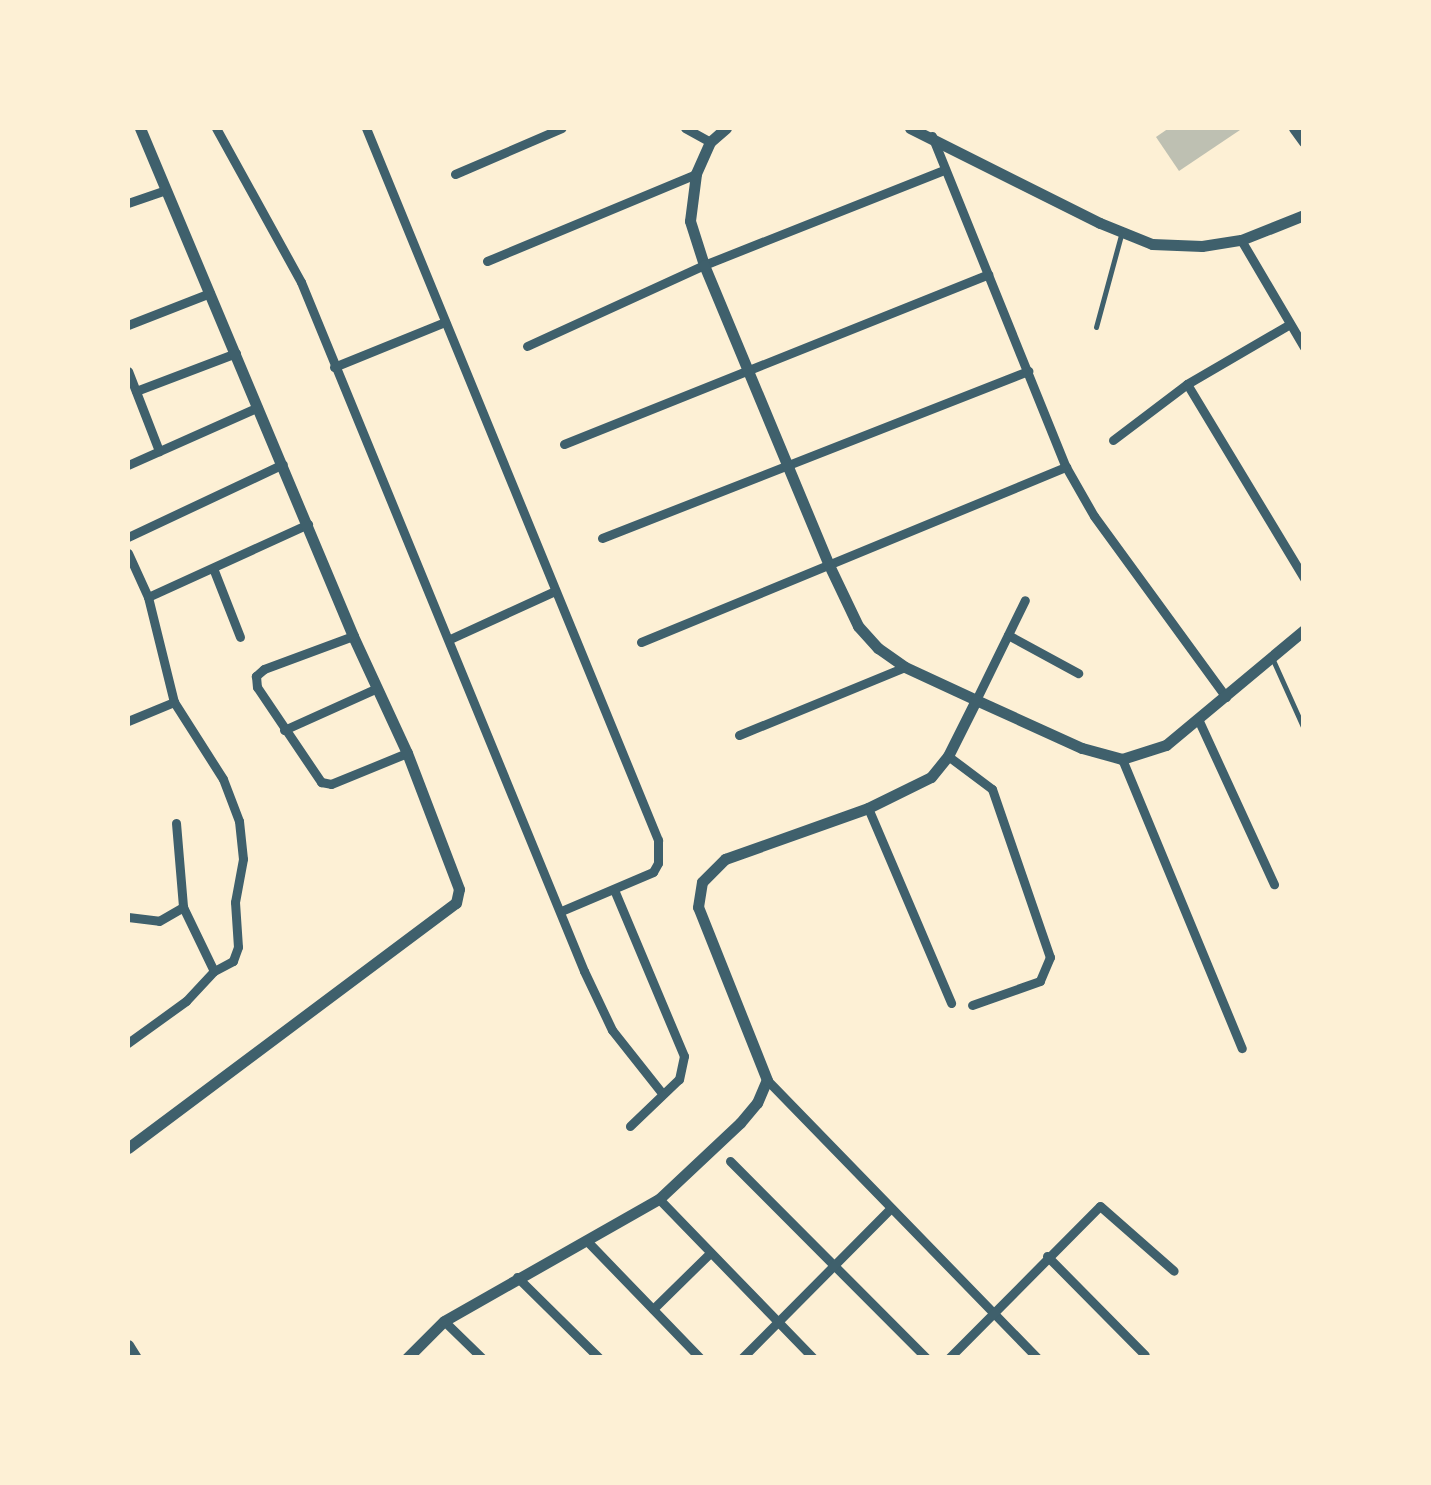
<!DOCTYPE html>
<style>
body{margin:0}
#map{position:relative;width:1431px;height:1485px;overflow:hidden;background:#fdf0d5;font-family:Karla,sans-serif}
div>[style]{position:absolute}
[style*='--x']{left:calc(var(--x)*1px);top:calc(var(--y)*1px);width:calc(var(--w)*1px);rotate:calc(var(--a)*1deg)}
.building>*{inset:0;background:#bec0b2}
.service>*{height:5px;margin:-2.5px;padding:0 2.5px;transform-origin:2.5px;border-radius:2.5px;background:#3f606c}
.minor>*{height:9px;margin:-4.5px;padding:0 4.5px;transform-origin:4.5px;border-radius:4.5px;background:#3f606c}
.tertiary>*{height:11px;margin:-5.5px;padding:0 5.5px;transform-origin:5.5px;border-radius:5.5px;background:#3f606c}
span{translate:-50% -50%;white-space:nowrap;text-align:center;line-height:1.15;-webkit-text-stroke:10px #fdf0d5;paint-order:stroke}
.frame{position:absolute;inset:0;border:130px solid #fdf0d5;pointer-events:none}
</style>
<div id="map">
<div class="building">
<div style="clip-path:polygon(1169px 128px,1243px 128px,1179px 171px,1156px 137px)"></div>
</div>
<div class="service">
<div style="--x:1096;--y:327;--w:95;--a:-74.8"></div>
<div style="--x:1273;--y:660;--w:76;--a:65.8"></div>
</div>
<div class="minor">
<div style="--x:216;--y:128;--w:176;--a:61.1"></div>
<div style="--x:301;--y:282;--w:745;--a:67.67"></div>
<div style="--x:584;--y:971;--w:65;--a:64.6"></div>
<div style="--x:612;--y:1030;--w:80;--a:51.6"></div>
<div style="--x:366;--y:128;--w:770;--a:67.7"></div>
<div style="--x:658;--y:840;--w:23;--a:90"></div>
<div style="--x:658;--y:863;--w:10;--a:119"></div>
<div style="--x:653;--y:872;--w:100;--a:157"></div>
<div style="--x:685;--y:128;--w:29;--a:29"></div>
<div style="--x:932;--y:136;--w:357;--a:68"></div>
<div style="--x:1066;--y:467;--w:56;--a:60.3"></div>
<div style="--x:1094;--y:516;--w:224;--a:53.9"></div>
<div style="--x:455;--y:174;--w:116;--a:-23.3"></div>
<div style="--x:128;--y:203;--w:40;--a:-18.9"></div>
<div style="--x:1241;--y:240;--w:124;--a:59.5"></div>
<div style="--x:487;--y:261;--w:226;--a:-22.6"></div>
<div style="--x:128;--y:325;--w:88;--a:-21.3"></div>
<div style="--x:527;--y:346;--w:195;--a:-24.6"></div>
<div style="--x:704;--y:265;--w:258;--a:-21.6"></div>
<div style="--x:334;--y:367;--w:120;--a:-22.1"></div>
<div style="--x:128;--y:371;--w:86;--a:68.8"></div>
<div style="--x:1187;--y:384;--w:227;--a:58.9"></div>
<div style="--x:136;--y:391;--w:107;--a:-20.8"></div>
<div style="--x:1113;--y:440;--w:93;--a:-37.1"></div>
<div style="--x:1187;--y:384;--w:119;--a:-30.2"></div>
<div style="--x:564;--y:444;--w:457;--a:-21.8"></div>
<div style="--x:128;--y:465;--w:142;--a:-24"></div>
<div style="--x:128;--y:537;--w:171;--a:-25.2"></div>
<div style="--x:602;--y:538;--w:458;--a:-21.4"></div>
<div style="--x:128;--y:553;--w:48;--a:65.6"></div>
<div style="--x:148;--y:597;--w:108;--a:76.1"></div>
<div style="--x:174;--y:702;--w:91;--a:57.5"></div>
<div style="--x:223;--y:779;--w:45;--a:69.1"></div>
<div style="--x:239;--y:821;--w:38;--a:84"></div>
<div style="--x:243;--y:859;--w:44;--a:100.5"></div>
<div style="--x:235;--y:902;--w:45;--a:86.2"></div>
<div style="--x:238;--y:947;--w:15;--a:110"></div>
<div style="--x:233;--y:961;--w:21;--a:152"></div>
<div style="--x:214;--y:971;--w:41;--a:133"></div>
<div style="--x:186;--y:1001;--w:72;--a:144.1"></div>
<div style="--x:213;--y:568;--w:74;--a:68.6"></div>
<div style="--x:148;--y:597;--w:176;--a:-24.5"></div>
<div style="--x:1008;--y:635;--w:80;--a:28.5"></div>
<div style="--x:353;--y:636;--w:95;--a:159.7"></div>
<div style="--x:264;--y:669;--w:11;--a:139"></div>
<div style="--x:256;--y:676;--w:11;--a:85"></div>
<div style="--x:257;--y:687;--w:115;--a:56"></div>
<div style="--x:321;--y:782;--w:10;--a:11"></div>
<div style="--x:331;--y:784;--w:82;--a:-22.2"></div>
<div style="--x:450;--y:639;--w:115;--a:-24.6"></div>
<div style="--x:641;--y:642;--w:460;--a:-22.4"></div>
<div style="--x:976;--y:700;--w:111;--a:-63.9"></div>
<div style="--x:1198;--y:719;--w:182;--a:65.3"></div>
<div style="--x:128;--y:721;--w:50;--a:-22.4"></div>
<div style="--x:284;--y:730;--w:102;--a:-24.3"></div>
<div style="--x:739;--y:735;--w:179;--a:-22.3"></div>
<div style="--x:948;--y:756;--w:55;--a:36.9"></div>
<div style="--x:992;--y:789;--w:178;--a:71"></div>
<div style="--x:1050;--y:957;--w:26;--a:113"></div>
<div style="--x:1040;--y:981;--w:72;--a:160.6"></div>
<div style="--x:1122;--y:759;--w:313;--a:67.5"></div>
<div style="--x:868;--y:808;--w:212;--a:66.9"></div>
<div style="--x:176;--y:823;--w:84;--a:85.2"></div>
<div style="--x:183;--y:907;--w:71;--a:64.2"></div>
<div style="--x:615;--y:892;--w:178;--a:67.2"></div>
<div style="--x:684;--y:1056;--w:24;--a:102"></div>
<div style="--x:679;--y:1079;--w:68;--a:136.2"></div>
<div style="--x:128;--y:917;--w:31;--a:7"></div>
<div style="--x:159;--y:921;--w:28;--a:-30"></div>
<div style="--x:767;--y:1080;--w:388;--a:45.8"></div>
<div style="--x:730;--y:1161;--w:278;--a:45.1"></div>
<div style="--x:659;--y:1199;--w:221;--a:45.9"></div>
<div style="--x:586;--y:1240;--w:164;--a:46"></div>
<div style="--x:1047;--y:1256;--w:139;--a:45.3"></div>
<div style="--x:517;--y:1277;--w:115;--a:44.6"></div>
<div style="--x:653;--y:1309;--w:80;--a:-44.5"></div>
<div style="--x:444;--y:1321;--w:53;--a:44.2"></div>
<div style="--x:742;--y:1358;--w:211;--a:-45.2"></div>
<div style="--x:949;--y:1358;--w:214;--a:-45.2"></div>
<div style="--x:1100;--y:1206;--w:98;--a:41.3"></div>
</div>
<div class="tertiary">
<div style="--x:726;--y:128;--w:21;--a:139"></div>
<div style="--x:710;--y:142;--w:35;--a:114"></div>
<div style="--x:696;--y:174;--w:47;--a:97.3"></div>
<div style="--x:690;--y:221;--w:46;--a:72.3"></div>
<div style="--x:704;--y:265;--w:323;--a:67.4"></div>
<div style="--x:828;--y:563;--w:70;--a:64.5"></div>
<div style="--x:858;--y:626;--w:30;--a:48"></div>
<div style="--x:878;--y:648;--w:33;--a:35"></div>
<div style="--x:905;--y:667;--w:78;--a:24.9"></div>
<div style="--x:976;--y:700;--w:116;--a:24.4"></div>
<div style="--x:1082;--y:748;--w:41;--a:15.4"></div>
<div style="--x:1122;--y:759;--w:46;--a:-17.7"></div>
<div style="--x:1166;--y:745;--w:180;--a:-39.8"></div>
<div style="--x:910;--y:128;--w:212;--a:26.6"></div>
<div style="--x:1100;--y:223;--w:56;--a:22"></div>
<div style="--x:1152;--y:244;--w:50;--a:2.3"></div>
<div style="--x:1202;--y:246;--w:39;--a:-9"></div>
<div style="--x:1241;--y:240;--w:68;--a:-21.6"></div>
<div style="--x:1294;--y:128;--w:17;--a:54"></div>
<div style="--x:128;--y:1148;--w:409;--a:-36.8"></div>
<div style="--x:456;--y:903;--w:14;--a:-78"></div>
<div style="--x:459;--y:889;--w:146;--a:-110.9"></div>
<div style="--x:407;--y:753;--w:129;--a:-114.8"></div>
<div style="--x:353;--y:636;--w:551;--a:-112.75"></div>
<div style="--x:128;--y:1345;--w:15;--a:58"></div>
<div style="--x:407;--y:1358;--w:52;--a:-45"></div>
<div style="--x:444;--y:1321;--w:247;--a:-29.6"></div>
<div style="--x:659;--y:1199;--w:111;--a:-43.2"></div>
<div style="--x:740;--y:1123;--w:26;--a:-50"></div>
<div style="--x:757;--y:1103;--w:25;--a:-67"></div>
<div style="--x:767;--y:1080;--w:186;--a:-111.7"></div>
<div style="--x:698;--y:907;--w:25;--a:-81"></div>
<div style="--x:702;--y:882;--w:33;--a:-45"></div>
<div style="--x:725;--y:859;--w:152;--a:-19.6"></div>
<div style="--x:868;--y:808;--w:70;--a:-26.2"></div>
<div style="--x:931;--y:777;--w:27;--a:-51"></div>
<div style="--x:948;--y:756;--w:63;--a:-63.4"></div>
</div>
<div class="frame"></div>
</div>
